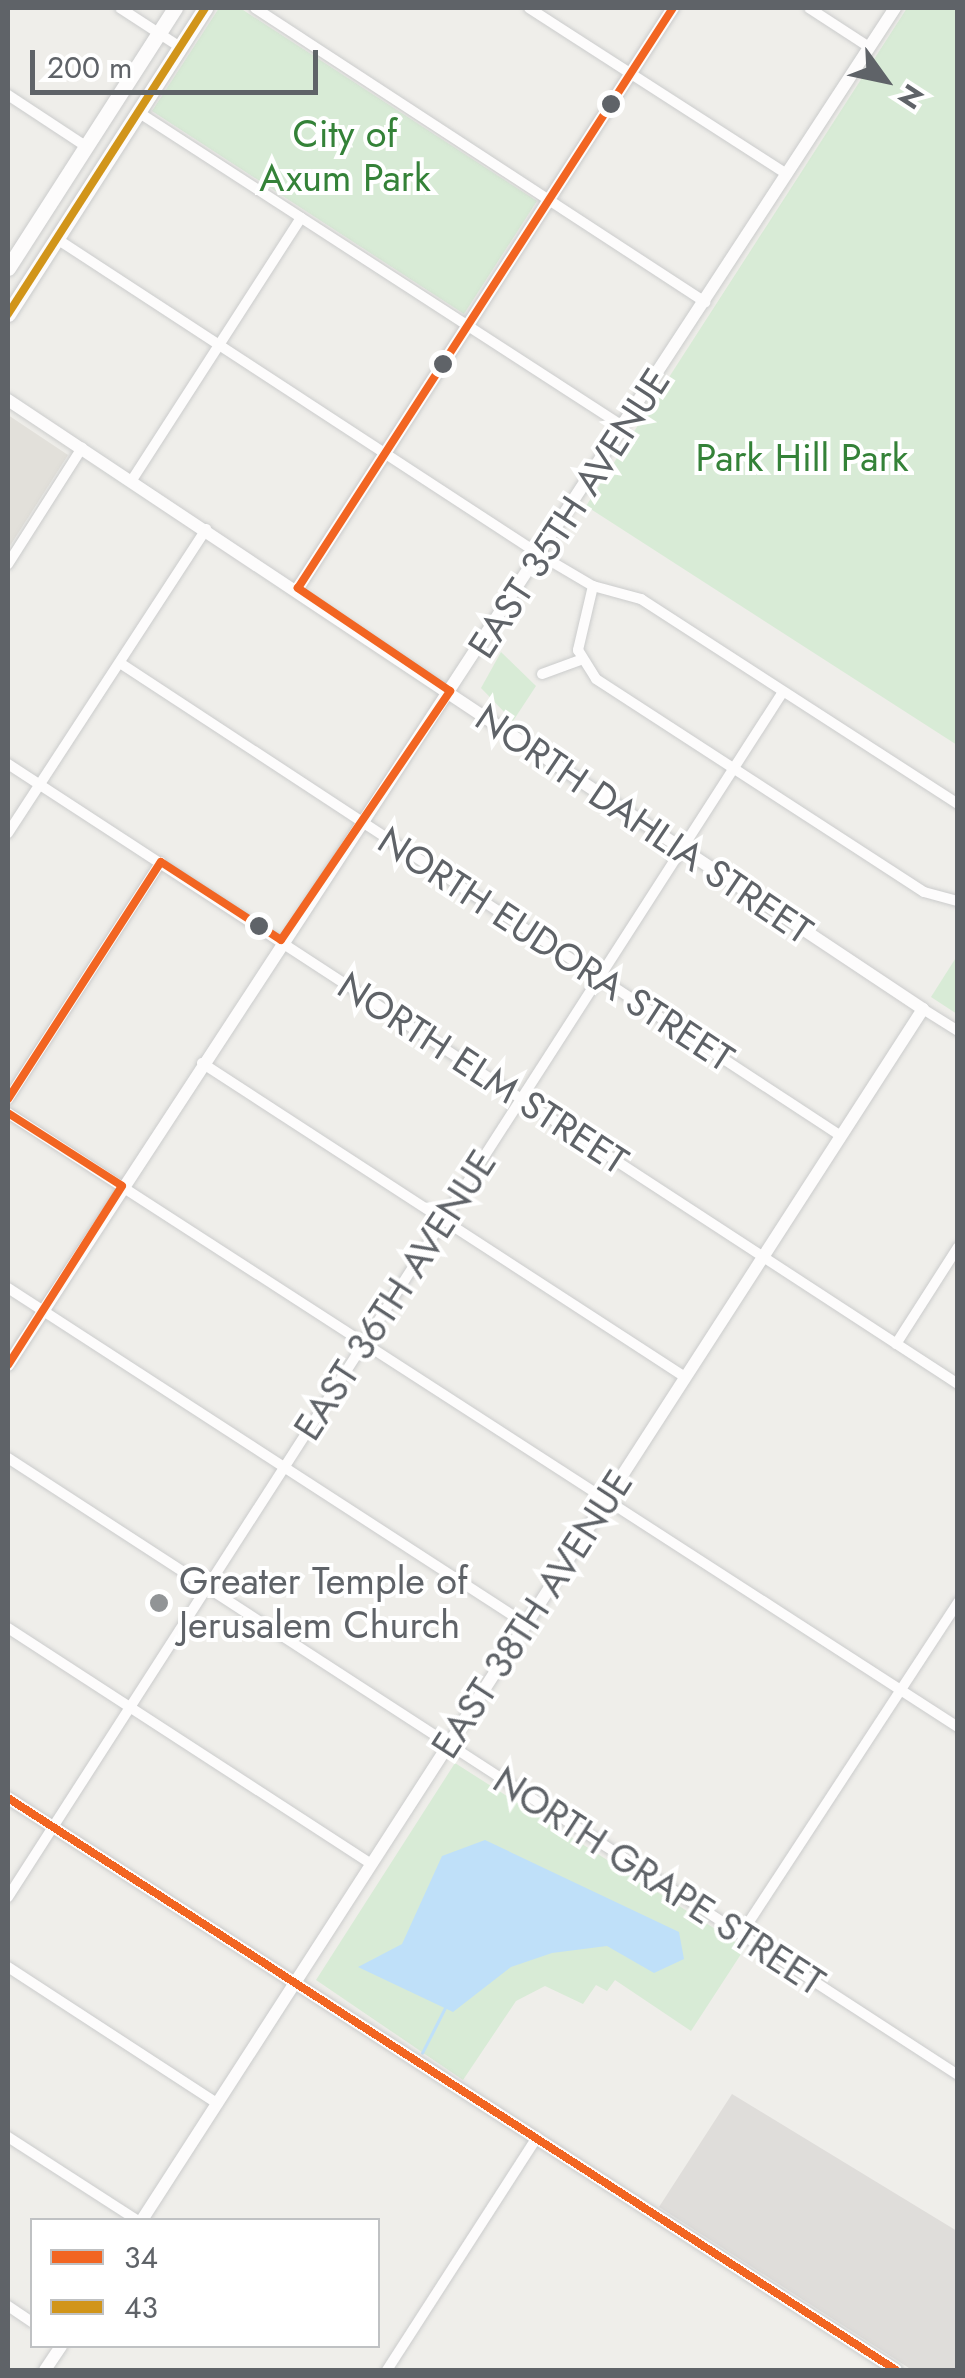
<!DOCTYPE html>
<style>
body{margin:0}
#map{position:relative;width:965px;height:2378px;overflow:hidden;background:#efeeea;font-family:Jost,sans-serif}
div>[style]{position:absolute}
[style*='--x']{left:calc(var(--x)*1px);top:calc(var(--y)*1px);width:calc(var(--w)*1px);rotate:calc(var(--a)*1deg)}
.industrial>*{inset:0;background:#dfddda}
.education>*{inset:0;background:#e2e0da}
.green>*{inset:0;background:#d8ebd6}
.water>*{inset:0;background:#bfe0f9}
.stream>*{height:2.5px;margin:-1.25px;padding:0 1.25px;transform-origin:1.25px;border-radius:1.25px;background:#bfe0f9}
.roads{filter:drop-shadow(0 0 2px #cbcccc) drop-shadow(0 0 2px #cbcccc)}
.minor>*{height:10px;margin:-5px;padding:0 5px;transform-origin:5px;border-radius:5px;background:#fdfcfc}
.tertiary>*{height:12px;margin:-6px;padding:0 6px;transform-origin:6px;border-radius:6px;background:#fdfcfc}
.secondary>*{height:15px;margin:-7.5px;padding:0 7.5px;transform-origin:7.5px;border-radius:7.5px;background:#fdfcfc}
.bus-1>*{height:8px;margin:-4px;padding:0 4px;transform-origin:4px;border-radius:4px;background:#f26522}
.bus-2>*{height:8px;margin:-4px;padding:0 4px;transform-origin:4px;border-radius:4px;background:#d1951a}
.dots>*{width:28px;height:28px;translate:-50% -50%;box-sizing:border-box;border:5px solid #fff;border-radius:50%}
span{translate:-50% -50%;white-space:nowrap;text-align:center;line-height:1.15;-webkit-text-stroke:8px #fff;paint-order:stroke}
.park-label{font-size:38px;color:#348238}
.street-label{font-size:38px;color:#5f6368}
.poi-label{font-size:38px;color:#5f6368}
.left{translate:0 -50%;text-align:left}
.frame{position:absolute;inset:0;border:10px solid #5f6368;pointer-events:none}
.legend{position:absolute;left:30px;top:2218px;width:350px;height:130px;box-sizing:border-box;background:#fff;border:2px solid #bfc1c3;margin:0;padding:12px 18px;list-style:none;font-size:30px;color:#5f6368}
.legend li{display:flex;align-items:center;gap:20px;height:50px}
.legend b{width:50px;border:2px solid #bfc1c3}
.north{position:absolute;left:835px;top:30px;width:100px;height:100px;-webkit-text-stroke:8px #fff;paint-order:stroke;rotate:123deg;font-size:28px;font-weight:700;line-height:40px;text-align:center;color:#5f6368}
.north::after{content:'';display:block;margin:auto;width:35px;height:45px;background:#5f6368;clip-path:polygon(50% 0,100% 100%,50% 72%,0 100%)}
.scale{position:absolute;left:30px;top:50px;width:288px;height:45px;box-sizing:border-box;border:5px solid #5f6368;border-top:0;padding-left:12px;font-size:30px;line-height:35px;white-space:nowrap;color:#5f6368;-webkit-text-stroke:8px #fff;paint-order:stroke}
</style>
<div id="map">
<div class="industrial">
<div style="clip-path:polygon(732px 2094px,957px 2231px,957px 2370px,912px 2370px,659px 2207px)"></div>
</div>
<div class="education">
<div style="clip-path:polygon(8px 415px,68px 455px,8px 549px)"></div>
</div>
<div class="green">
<div style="clip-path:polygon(219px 8px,240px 8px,537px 201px,464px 314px,152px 111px)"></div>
<div style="clip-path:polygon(907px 8px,957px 8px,957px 745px,586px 506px)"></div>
<div style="clip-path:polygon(501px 652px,536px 686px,513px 721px,481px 688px)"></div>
<div style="clip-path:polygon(957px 956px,957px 1014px,931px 997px)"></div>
<div style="clip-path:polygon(455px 1763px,745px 1948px,691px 2031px,615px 1980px,607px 1991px,596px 1985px,583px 2004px,545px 1986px,516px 2001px,463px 2080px,316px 1980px)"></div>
</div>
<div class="water">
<div style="clip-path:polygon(485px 1840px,679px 1932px,684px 1959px,654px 1973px,607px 1946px,552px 1953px,511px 1967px,453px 2012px,358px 1967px,402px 1944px,442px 1856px)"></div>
</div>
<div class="stream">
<div style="--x:422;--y:2053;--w:57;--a:-63"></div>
</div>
<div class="roads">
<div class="minor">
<div style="--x:120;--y:8;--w:72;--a:33"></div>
<div style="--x:255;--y:8;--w:538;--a:33.16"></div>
<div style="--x:529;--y:8;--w:307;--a:32.8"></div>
<div style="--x:809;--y:8;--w:72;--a:33"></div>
<div style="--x:8;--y:95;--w:95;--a:33.4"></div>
<div style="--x:138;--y:112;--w:579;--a:32.95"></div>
<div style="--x:57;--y:239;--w:579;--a:33.17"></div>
<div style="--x:542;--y:556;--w:59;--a:30.5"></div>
<div style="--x:593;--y:586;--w:50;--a:15.2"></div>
<div style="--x:641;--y:599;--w:378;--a:32.9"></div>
<div style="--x:132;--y:480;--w:312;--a:-57.2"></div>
<div style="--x:8;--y:564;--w:138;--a:-57.5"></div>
<div style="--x:593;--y:586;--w:66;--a:103.2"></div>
<div style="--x:578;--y:650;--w:34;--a:58"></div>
<div style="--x:596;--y:679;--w:391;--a:33"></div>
<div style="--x:924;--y:892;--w:35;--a:15"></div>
<div style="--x:120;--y:663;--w:862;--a:33.27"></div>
<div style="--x:542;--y:674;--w:40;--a:-20.2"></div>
<div style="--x:8;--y:764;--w:1134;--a:33.13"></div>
<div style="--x:8;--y:833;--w:363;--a:-56.9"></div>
<div style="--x:923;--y:1009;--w:41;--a:32.2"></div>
<div style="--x:202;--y:1063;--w:576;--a:33.03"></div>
<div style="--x:8;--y:1099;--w:282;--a:-57.2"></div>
<div style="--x:8;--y:1113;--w:1131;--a:32.88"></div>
<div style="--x:8;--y:1288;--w:617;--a:32.97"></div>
<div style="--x:896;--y:1344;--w:115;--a:-57.4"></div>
<div style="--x:8;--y:1458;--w:1133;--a:33"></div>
<div style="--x:8;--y:1628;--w:433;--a:33"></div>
<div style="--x:8;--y:1897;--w:1431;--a:-57.26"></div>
<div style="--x:741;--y:1934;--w:397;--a:-56.8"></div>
<div style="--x:8;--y:1967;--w:249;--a:33.1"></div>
<div style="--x:8;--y:2137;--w:153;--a:32.8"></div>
<div style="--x:8;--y:2306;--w:29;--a:34"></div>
<div style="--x:387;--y:2370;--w:277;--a:-57.2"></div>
</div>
<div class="tertiary">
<div style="--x:8;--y:400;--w:1099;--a:33.65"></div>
<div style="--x:923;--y:1009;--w:1441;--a:122.82"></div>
<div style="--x:298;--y:588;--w:691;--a:-57.12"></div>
<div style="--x:8;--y:1365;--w:1621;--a:-56.83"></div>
<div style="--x:8;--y:1798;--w:1056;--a:32.79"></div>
<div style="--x:45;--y:2370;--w:29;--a:-56"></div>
</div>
<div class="secondary">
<div style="--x:8;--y:268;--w:309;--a:-57.3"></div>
<div style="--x:8;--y:314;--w:364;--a:-57.2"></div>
</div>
</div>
<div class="bus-1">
<div style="--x:8;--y:1099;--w:282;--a:-57.2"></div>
<div style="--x:161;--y:862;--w:143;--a:33"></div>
<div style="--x:281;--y:940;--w:301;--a:-55.8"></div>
<div style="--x:450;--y:691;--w:184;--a:-145.9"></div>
<div style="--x:298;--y:588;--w:691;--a:-57.12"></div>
<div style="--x:8;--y:1113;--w:135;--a:32.6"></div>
<div style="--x:122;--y:1186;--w:212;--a:122.5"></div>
<div style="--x:8;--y:1798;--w:1056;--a:32.79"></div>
</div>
<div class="bus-2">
<div style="--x:8;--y:314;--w:364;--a:-57.2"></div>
</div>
<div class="dots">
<div style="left:611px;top:104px;background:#5f6368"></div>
<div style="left:443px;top:364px;background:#5f6368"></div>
<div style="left:259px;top:926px;background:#5f6368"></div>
<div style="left:159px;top:1603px;background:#919496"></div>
</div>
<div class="park-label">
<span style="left:345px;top:156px">City of<br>Axum Park</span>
<span style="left:802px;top:458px">Park Hill Park</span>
</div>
<div class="street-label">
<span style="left:569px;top:513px;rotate:-57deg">EAST 35TH AVENUE</span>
<span style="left:644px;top:824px;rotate:34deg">NORTH DAHLIA STREET</span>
<span style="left:556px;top:949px;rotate:33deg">NORTH EUDORA STREET</span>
<span style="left:483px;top:1073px;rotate:33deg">NORTH ELM STREET</span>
<span style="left:395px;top:1295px;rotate:-57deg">EAST 36TH AVENUE</span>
<span style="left:532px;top:1614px;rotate:-57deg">EAST 38TH AVENUE</span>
<span style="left:659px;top:1881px;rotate:33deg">NORTH GRAPE STREET</span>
</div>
<div class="poi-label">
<span class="left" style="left:179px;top:1603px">Greater Temple of<br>Jerusalem Church</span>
</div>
<div class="frame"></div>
<ul class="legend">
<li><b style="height:12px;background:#f26522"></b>34</li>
<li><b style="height:12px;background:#d1951a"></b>43</li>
</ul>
<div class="north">N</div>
<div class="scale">200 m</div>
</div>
